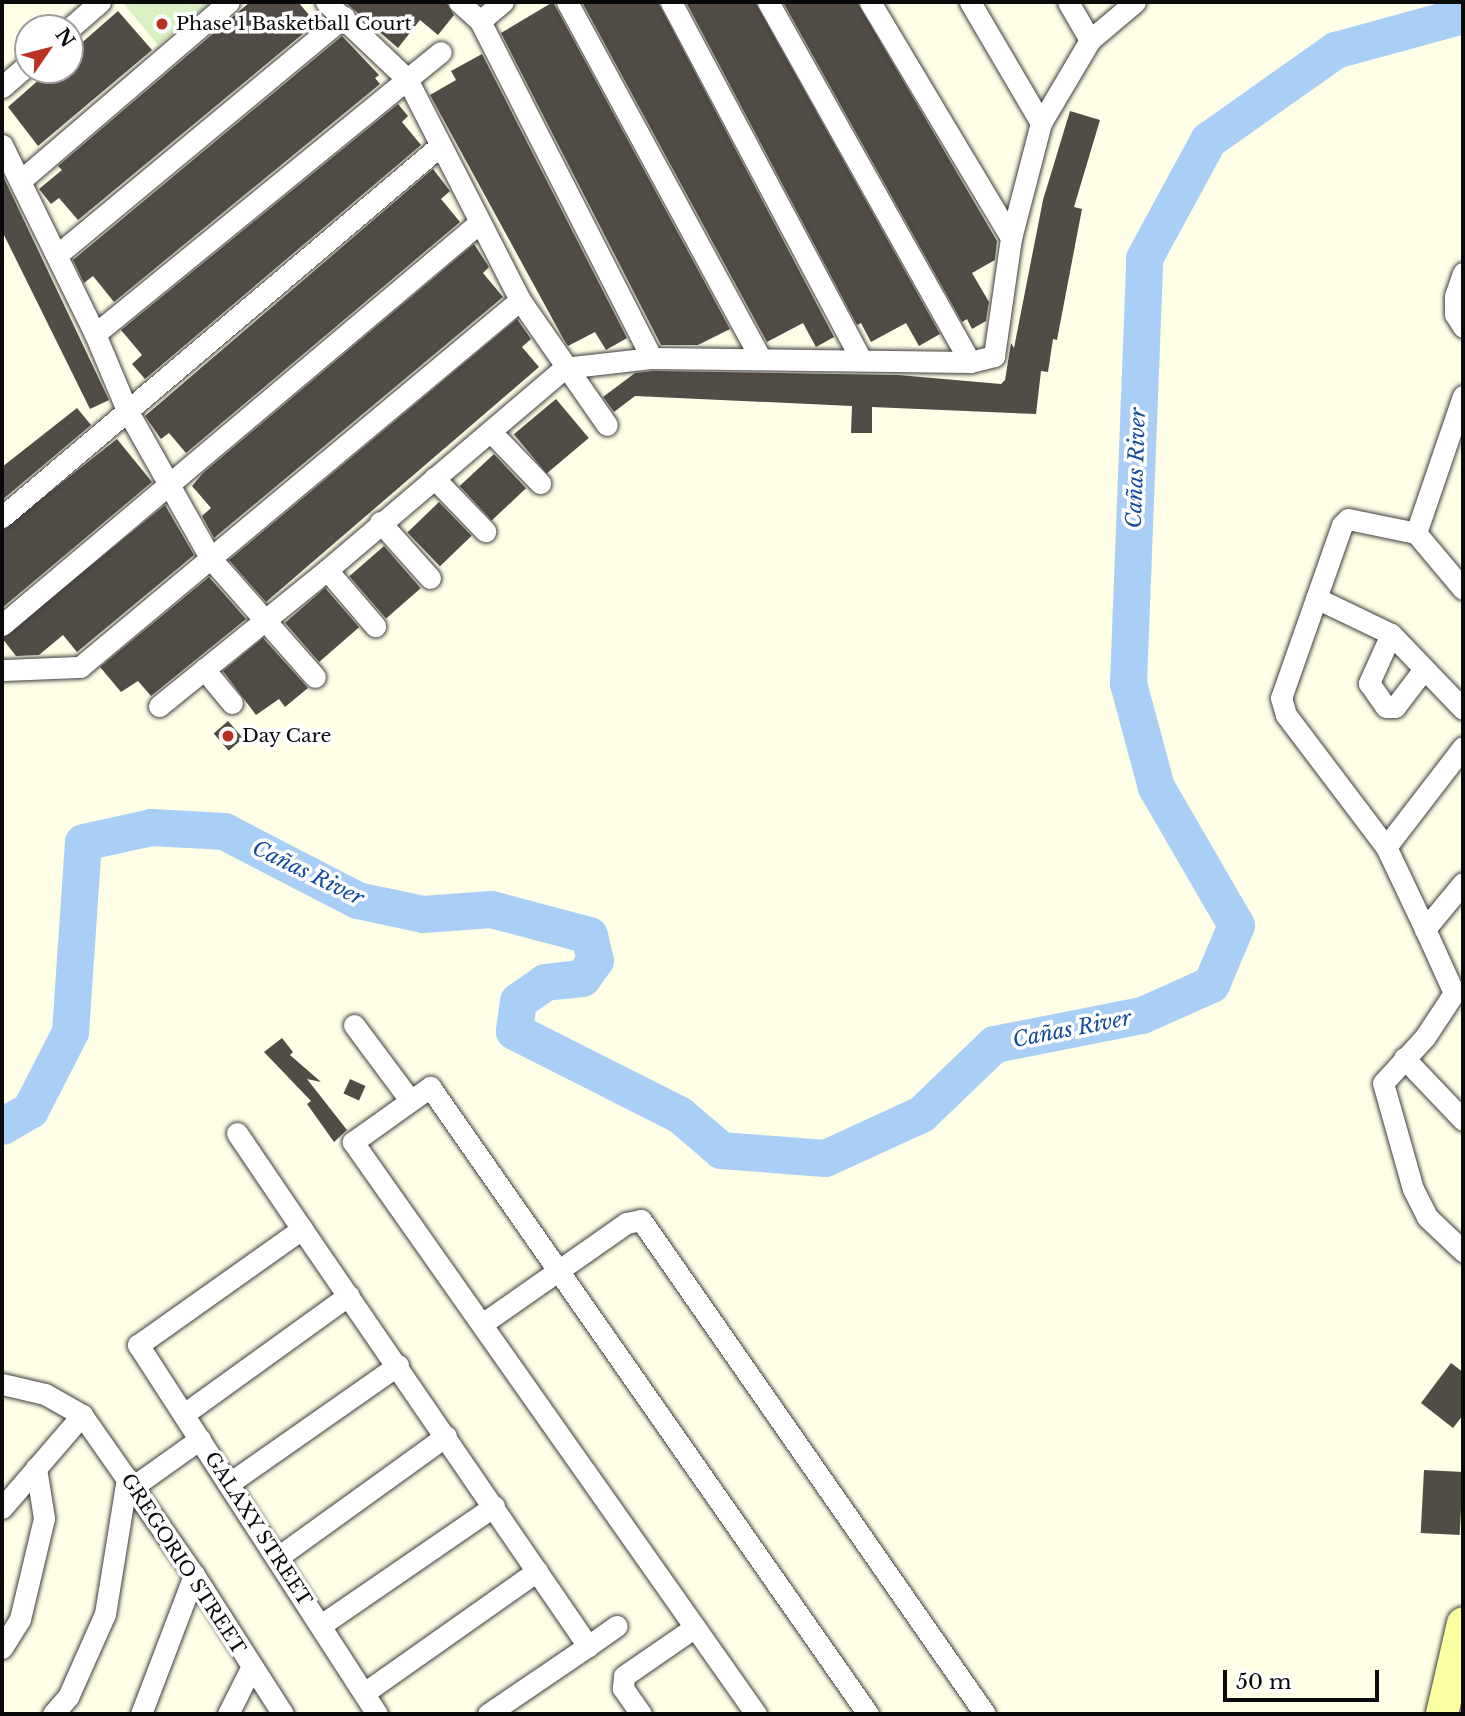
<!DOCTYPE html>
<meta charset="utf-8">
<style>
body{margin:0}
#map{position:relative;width:1465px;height:1716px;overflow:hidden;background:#fffee6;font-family:"Libre Baskerville",serif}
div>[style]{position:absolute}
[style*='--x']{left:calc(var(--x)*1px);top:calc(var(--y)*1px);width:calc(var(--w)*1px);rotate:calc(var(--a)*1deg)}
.pitch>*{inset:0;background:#d9f0c3}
.river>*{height:37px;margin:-18.5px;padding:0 18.5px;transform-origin:18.5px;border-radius:18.5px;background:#aacff7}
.building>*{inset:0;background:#524c46;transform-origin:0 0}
.roads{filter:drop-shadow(0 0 2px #3d3d3d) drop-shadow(0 0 2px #3d3d3d)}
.minor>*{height:21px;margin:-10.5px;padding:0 10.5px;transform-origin:10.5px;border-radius:10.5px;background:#fff}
.secondary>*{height:32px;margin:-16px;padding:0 16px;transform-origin:16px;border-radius:16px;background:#fcffa1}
.dots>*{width:19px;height:19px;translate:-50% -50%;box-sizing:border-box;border:4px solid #fff;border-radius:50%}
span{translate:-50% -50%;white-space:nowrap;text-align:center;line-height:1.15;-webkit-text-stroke:7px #fff;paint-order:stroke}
.poi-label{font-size:19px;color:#0a0a0a}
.left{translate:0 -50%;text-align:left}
.street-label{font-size:19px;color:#0a0a0a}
.water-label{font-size:21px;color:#134c9b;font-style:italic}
.frame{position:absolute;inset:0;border:4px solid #0a0a0a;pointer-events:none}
.north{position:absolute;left:14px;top:14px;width:70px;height:70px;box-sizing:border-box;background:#fff;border:2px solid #9d9d9d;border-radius:50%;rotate:55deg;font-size:19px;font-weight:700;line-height:28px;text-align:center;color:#0a0a0a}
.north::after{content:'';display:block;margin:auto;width:24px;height:32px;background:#ba3021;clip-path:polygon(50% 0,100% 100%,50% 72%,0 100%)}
.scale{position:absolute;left:1223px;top:1670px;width:156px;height:32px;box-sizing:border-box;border:4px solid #0a0a0a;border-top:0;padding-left:9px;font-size:21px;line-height:24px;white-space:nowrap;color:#0a0a0a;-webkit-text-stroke:5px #fff;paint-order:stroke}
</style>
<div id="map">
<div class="pitch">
<div style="clip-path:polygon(122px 2px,211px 2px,158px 45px)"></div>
</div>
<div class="river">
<div style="--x:2;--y:1126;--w:32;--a:-30"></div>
<div style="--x:30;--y:1110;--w:88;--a:-62.9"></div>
<div style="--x:70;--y:1032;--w:190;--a:-86.1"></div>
<div style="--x:83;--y:842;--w:70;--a:-12.4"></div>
<div style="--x:151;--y:827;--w:73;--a:3.1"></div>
<div style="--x:224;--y:831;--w:150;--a:27.4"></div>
<div style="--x:357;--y:900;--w:67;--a:12"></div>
<div style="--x:423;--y:914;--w:68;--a:-4.2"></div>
<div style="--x:491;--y:909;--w:101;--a:14.9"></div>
<div style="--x:589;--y:935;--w:26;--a:77"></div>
<div style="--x:595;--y:960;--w:22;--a:126"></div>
<div style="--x:582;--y:978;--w:37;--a:174"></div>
<div style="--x:545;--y:982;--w:33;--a:145"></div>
<div style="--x:518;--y:1001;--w:30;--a:98"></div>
<div style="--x:514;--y:1031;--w:186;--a:26.8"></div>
<div style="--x:680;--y:1115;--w:54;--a:40.5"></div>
<div style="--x:721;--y:1150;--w:104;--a:4.4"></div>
<div style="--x:825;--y:1158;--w:106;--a:-24.6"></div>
<div style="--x:921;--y:1114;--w:101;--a:-43.8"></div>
<div style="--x:994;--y:1044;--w:151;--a:-11.1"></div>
<div style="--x:1142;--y:1015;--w:76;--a:-24.2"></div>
<div style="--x:1211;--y:984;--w:64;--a:-67"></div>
<div style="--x:1236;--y:925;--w:160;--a:-120.1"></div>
<div style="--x:1156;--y:787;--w:108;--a:-105.1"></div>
<div style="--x:1128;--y:683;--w:425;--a:-87.8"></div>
<div style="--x:1144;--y:258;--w:134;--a:-61.5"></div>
<div style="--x:1208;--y:140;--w:156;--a:-35.3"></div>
<div style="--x:1335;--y:50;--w:133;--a:-15.3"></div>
</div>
<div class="building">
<div style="clip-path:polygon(250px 2px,298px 2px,316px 23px,78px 220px,59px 198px,51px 204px,39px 189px,62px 170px,58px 166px)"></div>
<div style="clip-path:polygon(345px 2px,446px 2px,454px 15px,438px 35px,420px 20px,398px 48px)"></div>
<div style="clip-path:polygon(553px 2px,730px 329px,698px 345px,661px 345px,501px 33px)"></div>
<div style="clip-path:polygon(582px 2px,658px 2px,834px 337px,816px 347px,803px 323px,767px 342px)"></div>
<div style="clip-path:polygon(686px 2px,755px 2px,940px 334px,919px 346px,906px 323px,871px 342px,861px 323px,857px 325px)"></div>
<div style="clip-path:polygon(783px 2px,857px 2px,997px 241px,995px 260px,972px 273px,989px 302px,986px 321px,972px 329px,967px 319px,962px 322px)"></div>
<div style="clip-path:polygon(118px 11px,152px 50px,38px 146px,8px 107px,50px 70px,70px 70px,70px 53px)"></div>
<div style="clip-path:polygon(342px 36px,379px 75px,375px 78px,380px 84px,114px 302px,93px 276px,84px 283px,73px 260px)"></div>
<div style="clip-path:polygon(482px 54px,627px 338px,606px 350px,595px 332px,568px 346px,564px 340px,430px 95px,456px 80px,451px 71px)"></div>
<div style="clip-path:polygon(398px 104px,408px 116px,402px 122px,421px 145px,145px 379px,132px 364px,142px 355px,121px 330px)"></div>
<div style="clip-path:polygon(1070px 111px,1100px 120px,1074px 207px,1082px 209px,1057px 340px,1053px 339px,1048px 372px,1041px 371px,1036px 414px,872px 407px,872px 433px,851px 433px,852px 406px,635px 396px,614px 412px,603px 397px,635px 373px,653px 371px,898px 375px,1001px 384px,1005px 380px,1011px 343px,1014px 348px,1043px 200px)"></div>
<div style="clip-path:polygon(433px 169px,450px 191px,441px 199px,460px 222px,186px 453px,169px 433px,161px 439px,145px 416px)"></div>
<div style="clip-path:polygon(2px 174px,109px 400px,90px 409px,2px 231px)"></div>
<div style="clip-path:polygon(474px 244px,489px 267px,483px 273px,503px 297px,214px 538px,202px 516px,211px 508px,192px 486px,203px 473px)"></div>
<div style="clip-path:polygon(517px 319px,531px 339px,522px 347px,539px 367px,266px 602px,229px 560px)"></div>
<div style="left:556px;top:399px;width:51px;height:55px;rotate:50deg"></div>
<div style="clip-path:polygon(77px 408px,91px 425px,2px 500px,2px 467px)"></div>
<div style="clip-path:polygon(117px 439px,152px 482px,2px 608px,2px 530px)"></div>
<div style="left:494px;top:454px;width:47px;height:47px;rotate:47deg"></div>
<div style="left:439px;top:502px;width:47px;height:44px;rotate:46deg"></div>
<div style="clip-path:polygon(165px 505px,194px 555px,77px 652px,63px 635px,39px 655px,16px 656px,2px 638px)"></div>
<div style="left:384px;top:546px;width:56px;height:46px;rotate:49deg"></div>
<div style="clip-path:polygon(209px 577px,246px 619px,151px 696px,138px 681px,121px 692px,100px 667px)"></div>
<div style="left:325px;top:588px;width:52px;height:53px;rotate:49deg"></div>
<div style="clip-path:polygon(263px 638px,308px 688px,285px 707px,279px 699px,256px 715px,223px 671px)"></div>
<div style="left:228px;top:721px;width:23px;height:19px;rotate:49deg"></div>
<div style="clip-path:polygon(282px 1038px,293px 1052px,290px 1055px,321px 1082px,307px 1079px,347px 1130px,334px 1142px,307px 1104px,311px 1101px,264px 1052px)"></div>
<div style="left:350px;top:1079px;width:17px;height:16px;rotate:24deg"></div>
<div style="clip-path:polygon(1451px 1363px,1463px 1372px,1463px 1415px,1453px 1428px,1421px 1403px)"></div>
<div style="left:1424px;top:1470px;width:39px;height:63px;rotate:3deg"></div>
</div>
<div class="roads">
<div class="minor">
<div style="--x:326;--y:2;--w:112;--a:43.5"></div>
<div style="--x:407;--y:79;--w:248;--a:62.9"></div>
<div style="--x:520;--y:300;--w:152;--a:55.2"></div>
<div style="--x:459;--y:2;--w:28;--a:42"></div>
<div style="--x:480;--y:21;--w:378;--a:63"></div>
<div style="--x:567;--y:2;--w:406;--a:61.5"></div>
<div style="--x:671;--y:2;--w:403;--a:62"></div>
<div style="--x:768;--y:2;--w:413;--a:60.7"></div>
<div style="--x:870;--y:2;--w:275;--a:59.1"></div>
<div style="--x:970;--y:2;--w:140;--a:59.6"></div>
<div style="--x:1068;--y:2;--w:44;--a:59.9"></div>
<div style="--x:480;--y:21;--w:30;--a:-40"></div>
<div style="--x:70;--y:28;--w:40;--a:-41"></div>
<div style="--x:2;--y:87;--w:35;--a:-41"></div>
<div style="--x:2;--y:145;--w:211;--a:63.8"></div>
<div style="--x:95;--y:334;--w:82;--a:67.2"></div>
<div style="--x:127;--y:410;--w:171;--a:60.6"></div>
<div style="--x:211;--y:559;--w:157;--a:48.6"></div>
<div style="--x:20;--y:181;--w:275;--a:-40.6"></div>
<div style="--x:57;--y:255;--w:373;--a:-39.7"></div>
<div style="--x:1463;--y:273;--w:24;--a:109"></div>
<div style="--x:1455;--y:296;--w:18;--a:90"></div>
<div style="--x:1455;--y:314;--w:15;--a:58"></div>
<div style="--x:95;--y:334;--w:446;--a:-39.2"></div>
<div style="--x:491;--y:432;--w:71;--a:46.1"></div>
<div style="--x:434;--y:478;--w:74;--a:46.1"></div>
<div style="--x:2;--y:517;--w:575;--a:-40.28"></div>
<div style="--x:380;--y:522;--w:75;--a:48.2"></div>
<div style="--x:1416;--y:533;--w:145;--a:-71.1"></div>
<div style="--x:327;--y:570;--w:74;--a:49.4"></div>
<div style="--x:1316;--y:598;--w:83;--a:25.6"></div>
<div style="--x:1391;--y:634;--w:104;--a:46.2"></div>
<div style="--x:2;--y:625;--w:624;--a:-40.12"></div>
<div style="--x:1391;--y:634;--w:54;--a:114.2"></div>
<div style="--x:1369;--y:683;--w:29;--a:55"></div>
<div style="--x:1386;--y:707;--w:9;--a:0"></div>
<div style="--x:1395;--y:707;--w:48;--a:-52.7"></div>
<div style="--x:204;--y:669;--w:44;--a:50.5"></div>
<div style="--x:2;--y:670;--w:78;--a:-2.2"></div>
<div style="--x:80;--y:667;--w:573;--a:-39.83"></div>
<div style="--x:159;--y:706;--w:216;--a:-39"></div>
<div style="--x:327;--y:570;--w:311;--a:-40.4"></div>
<div style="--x:564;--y:368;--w:89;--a:-6.5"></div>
<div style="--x:652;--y:358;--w:318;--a:0.7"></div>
<div style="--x:970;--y:362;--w:25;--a:-14"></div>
<div style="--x:994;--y:356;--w:119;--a:-81.8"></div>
<div style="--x:1011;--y:238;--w:119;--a:-75.4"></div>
<div style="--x:1041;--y:123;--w:96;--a:-59.4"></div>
<div style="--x:1090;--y:40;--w:59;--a:-40.2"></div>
<div style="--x:1386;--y:847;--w:126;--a:-52.4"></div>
<div style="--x:1463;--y:883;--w:60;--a:129.6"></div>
<div style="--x:1425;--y:929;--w:70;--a:65.6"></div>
<div style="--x:1454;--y:993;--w:53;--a:123.4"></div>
<div style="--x:1425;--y:1037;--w:62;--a:132.4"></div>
<div style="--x:1383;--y:1083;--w:110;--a:74.2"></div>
<div style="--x:1413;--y:1189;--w:31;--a:63"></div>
<div style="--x:1427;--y:1217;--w:50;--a:43.4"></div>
<div style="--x:1425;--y:929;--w:91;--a:-115.4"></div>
<div style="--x:1386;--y:847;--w:166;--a:-127.1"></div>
<div style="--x:1286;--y:715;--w:18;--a:-106"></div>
<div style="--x:1281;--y:698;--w:183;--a:-70.6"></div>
<div style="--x:1342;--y:525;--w:8;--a:-45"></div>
<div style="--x:1348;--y:519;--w:69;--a:11.6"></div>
<div style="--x:1416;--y:533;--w:73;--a:50"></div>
<div style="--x:354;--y:1025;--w:94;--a:53.3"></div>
<div style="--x:1404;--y:1058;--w:86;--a:46.4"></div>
<div style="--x:237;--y:1133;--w:116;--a:55.9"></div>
<div style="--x:482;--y:1324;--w:176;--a:-35"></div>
<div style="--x:626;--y:1223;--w:15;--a:-11"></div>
<div style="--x:641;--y:1220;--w:602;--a:55.15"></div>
<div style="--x:2;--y:1384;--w:44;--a:13.1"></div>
<div style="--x:45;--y:1394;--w:43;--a:29.6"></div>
<div style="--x:82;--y:1415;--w:195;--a:55"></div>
<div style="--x:194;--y:1575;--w:165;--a:57.4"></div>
<div style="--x:184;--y:1414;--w:203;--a:-35.8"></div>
<div style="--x:231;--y:1482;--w:204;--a:-35"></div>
<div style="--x:134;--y:1486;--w:81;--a:-35.5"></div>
<div style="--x:2;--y:1508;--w:123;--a:-49.3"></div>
<div style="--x:278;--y:1557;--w:207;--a:-35.8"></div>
<div style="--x:321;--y:1625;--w:210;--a:-34.5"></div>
<div style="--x:2;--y:1648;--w:34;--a:-58"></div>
<div style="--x:20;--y:1619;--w:104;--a:-76.6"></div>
<div style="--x:44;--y:1518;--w:51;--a:-99.1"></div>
<div style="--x:364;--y:1693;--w:212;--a:-35.2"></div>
<div style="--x:53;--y:1714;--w:23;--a:-49"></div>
<div style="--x:68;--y:1697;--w:91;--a:-66"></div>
<div style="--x:105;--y:1614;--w:138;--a:-80.8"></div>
<div style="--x:141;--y:1714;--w:149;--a:-69.1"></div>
<div style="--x:228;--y:1714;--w:51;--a:-63.4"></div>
<div style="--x:377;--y:1714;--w:440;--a:-122.9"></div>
<div style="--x:138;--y:1345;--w:201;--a:-35.3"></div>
<div style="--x:302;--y:1229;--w:506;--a:55.56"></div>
<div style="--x:588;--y:1646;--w:35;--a:-35"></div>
<div style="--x:488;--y:1714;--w:121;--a:-34.2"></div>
<div style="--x:641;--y:1714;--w:32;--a:-125"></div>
<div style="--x:623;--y:1688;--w:12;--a:-85"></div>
<div style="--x:624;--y:1676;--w:86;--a:-34.6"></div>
<div style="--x:756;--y:1714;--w:700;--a:-125.17"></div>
<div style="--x:353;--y:1142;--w:95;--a:-35.5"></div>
<div style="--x:430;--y:1087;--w:765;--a:55.06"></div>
</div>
<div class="secondary">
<div style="--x:1442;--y:1714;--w:93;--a:-77"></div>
</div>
</div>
<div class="dots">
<div style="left:162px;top:24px;background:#ba3021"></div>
<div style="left:228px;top:736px;background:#ba3021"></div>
</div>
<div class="poi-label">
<span class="left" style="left:176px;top:24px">Phase 1 Basketball Court</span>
<span class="left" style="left:242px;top:736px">Day Care</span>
</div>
<div class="street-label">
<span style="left:258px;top:1529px;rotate:57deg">GALAXY STREET</span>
<span style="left:183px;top:1564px;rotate:57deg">GREGORIO STREET</span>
</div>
<div class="water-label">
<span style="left:1136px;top:468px;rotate:-88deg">Cañas River</span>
<span style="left:308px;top:873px;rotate:26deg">Cañas River</span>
<span style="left:1072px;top:1029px;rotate:-11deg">Cañas River</span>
</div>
<div class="frame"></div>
<div class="north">N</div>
<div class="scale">50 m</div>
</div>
